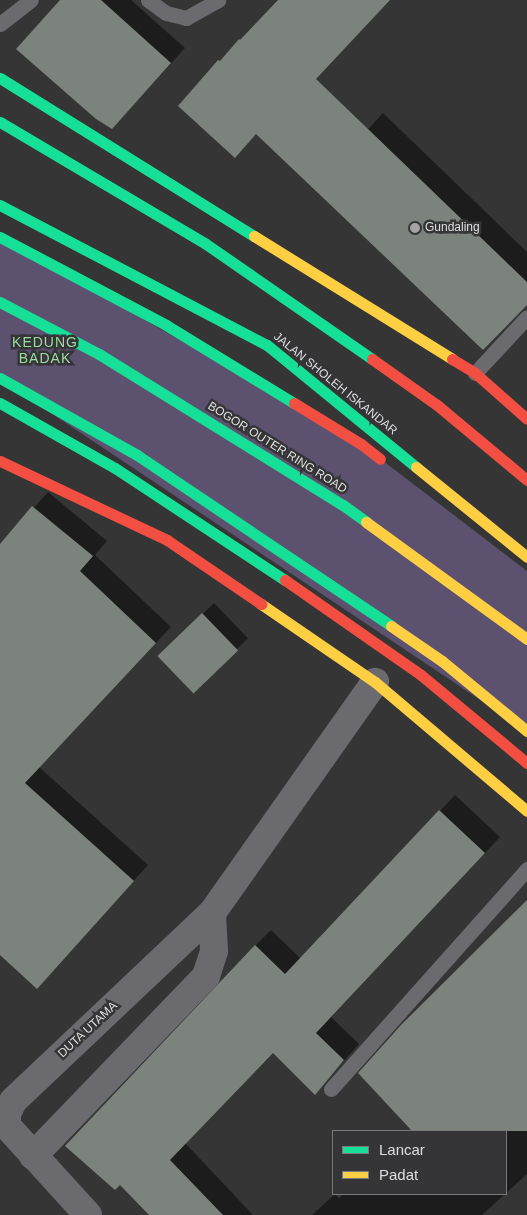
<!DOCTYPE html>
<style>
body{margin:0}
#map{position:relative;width:527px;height:1215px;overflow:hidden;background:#353535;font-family:Helvetica,sans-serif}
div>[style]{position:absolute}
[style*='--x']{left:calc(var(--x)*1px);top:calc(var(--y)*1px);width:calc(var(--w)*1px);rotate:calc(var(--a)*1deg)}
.green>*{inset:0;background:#5c5270}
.shadow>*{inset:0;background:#0007;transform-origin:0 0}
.building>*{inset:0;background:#7c837c;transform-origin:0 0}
.lane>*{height:15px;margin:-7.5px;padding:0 7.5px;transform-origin:7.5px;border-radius:7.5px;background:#6b6a6e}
.street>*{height:28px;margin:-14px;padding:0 14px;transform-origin:14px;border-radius:14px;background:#6b6a6e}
.fast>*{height:11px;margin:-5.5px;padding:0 5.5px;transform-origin:5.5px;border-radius:5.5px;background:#16e098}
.slow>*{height:11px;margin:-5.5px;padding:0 5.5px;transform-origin:5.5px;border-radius:5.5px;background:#ffcf43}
.jam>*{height:11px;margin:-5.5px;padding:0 5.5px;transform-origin:5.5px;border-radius:5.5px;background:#f24e42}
.dots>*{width:14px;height:14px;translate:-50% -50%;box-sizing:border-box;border:2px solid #353436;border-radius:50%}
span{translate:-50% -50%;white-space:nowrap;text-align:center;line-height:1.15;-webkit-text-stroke:5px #353436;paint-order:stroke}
.poi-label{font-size:12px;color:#dfdfe0}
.left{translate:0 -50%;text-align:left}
.street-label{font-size:12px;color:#dfdfe0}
.neighbourhood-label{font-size:14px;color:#9bdca5;letter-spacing:1px}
.legend{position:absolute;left:332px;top:1130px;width:175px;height:65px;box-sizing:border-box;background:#353436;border:1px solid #79787a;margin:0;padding:6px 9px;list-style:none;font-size:15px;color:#dfdfe0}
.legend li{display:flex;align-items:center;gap:10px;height:25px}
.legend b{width:25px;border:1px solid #79787a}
</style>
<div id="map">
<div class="green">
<div style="clip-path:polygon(0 237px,361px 444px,527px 571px,527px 731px,0 379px)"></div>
</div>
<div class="shadow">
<div style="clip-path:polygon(61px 0,131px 0,185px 48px,126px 113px)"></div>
<div style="clip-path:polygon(383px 113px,527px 252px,527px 304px,315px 187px)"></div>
<div style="clip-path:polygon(48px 492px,107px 541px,95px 555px,171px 627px,39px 767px,148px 865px,37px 987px,0 953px,0 546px)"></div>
<div style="left:214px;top:603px;width:49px;height:76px;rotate:46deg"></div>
<div style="clip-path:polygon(455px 795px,500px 837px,331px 1017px,359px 1044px,315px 1093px,273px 1051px,185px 1143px,253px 1215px,150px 1215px,120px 1183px,255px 946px,271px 930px,301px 959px)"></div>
<div style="clip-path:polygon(527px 901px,527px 1174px,506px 1193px,506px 1131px,412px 1131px)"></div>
<div style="clip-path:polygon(335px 1194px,339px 1198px,344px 1194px,505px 1194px,482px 1215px,312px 1215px)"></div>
</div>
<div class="building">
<div style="clip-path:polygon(60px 0,101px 0,171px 63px,112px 129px,96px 119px,16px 49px)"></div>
<div style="clip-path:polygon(278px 0,390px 0,316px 79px,527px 282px,527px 305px,483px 350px,256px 134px,235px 158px,178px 106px,218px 60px,220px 61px,239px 39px,240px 40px)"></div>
<div style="clip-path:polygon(32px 506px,93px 556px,80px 571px,156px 643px,25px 783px,134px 881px,37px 989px,0 955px,0 544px)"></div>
<div style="left:202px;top:613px;width:52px;height:62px;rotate:46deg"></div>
<div style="clip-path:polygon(439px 810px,485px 853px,316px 1033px,344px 1060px,315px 1095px,273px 1053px,170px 1160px,223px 1215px,149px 1215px,120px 1185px,115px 1190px,65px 1146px,255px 945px,285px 974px)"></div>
<div style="clip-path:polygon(527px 900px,527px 1131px,412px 1131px,358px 1073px,401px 1025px)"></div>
</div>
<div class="lane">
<div style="--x:148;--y:0;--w:22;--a:36"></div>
<div style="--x:166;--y:13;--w:21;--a:14"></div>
<div style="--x:186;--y:18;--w:37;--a:-29"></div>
<div style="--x:0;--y:24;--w:39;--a:-38"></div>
<div style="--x:475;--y:373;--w:76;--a:-47.1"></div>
<div style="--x:331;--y:1089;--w:295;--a:-48.3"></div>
</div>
<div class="street">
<div style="--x:33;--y:1156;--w:250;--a:-46.1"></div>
<div style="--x:206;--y:976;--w:26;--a:-72"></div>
<div style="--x:214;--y:951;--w:38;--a:-93"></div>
<div style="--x:88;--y:1215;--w:120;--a:-132.3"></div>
<div style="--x:7;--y:1126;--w:12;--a:-90"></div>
<div style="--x:7;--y:1114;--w:14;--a:-65"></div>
<div style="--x:13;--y:1101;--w:274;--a:-43.4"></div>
<div style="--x:212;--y:913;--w:283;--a:-54.8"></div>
</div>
<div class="fast">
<div style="--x:0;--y:78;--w:299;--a:31.9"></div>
<div style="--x:0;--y:122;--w:239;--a:30.6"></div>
<div style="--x:206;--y:244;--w:202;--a:34.7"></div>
<div style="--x:0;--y:205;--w:301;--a:27.7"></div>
<div style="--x:267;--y:345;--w:193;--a:39.3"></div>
<div style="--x:0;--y:237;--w:188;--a:27.9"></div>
<div style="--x:166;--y:325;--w:150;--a:31.4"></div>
<div style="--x:0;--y:302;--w:112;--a:27.7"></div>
<div style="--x:99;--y:354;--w:287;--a:31.8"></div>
<div style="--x:343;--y:505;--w:29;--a:36"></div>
<div style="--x:0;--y:378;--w:157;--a:29.3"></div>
<div style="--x:137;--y:455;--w:306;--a:33.9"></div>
<div style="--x:0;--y:403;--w:132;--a:29.5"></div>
<div style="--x:115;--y:468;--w:204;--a:33.4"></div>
</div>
<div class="slow">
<div style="--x:254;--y:236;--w:233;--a:31.8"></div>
<div style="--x:416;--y:467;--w:143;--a:39"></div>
<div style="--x:366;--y:522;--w:199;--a:36"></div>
<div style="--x:261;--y:604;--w:138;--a:34.4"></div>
<div style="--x:375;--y:682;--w:199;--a:40.3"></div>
<div style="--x:391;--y:626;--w:62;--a:34.5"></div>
<div style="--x:442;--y:661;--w:110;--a:39.5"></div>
</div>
<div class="jam">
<div style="--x:372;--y:359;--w:80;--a:35.3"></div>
<div style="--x:437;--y:405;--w:117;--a:39.8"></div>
<div style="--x:452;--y:359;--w:27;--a:31"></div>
<div style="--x:475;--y:373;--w:69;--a:41.5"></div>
<div style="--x:294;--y:403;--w:79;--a:31.5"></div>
<div style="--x:361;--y:444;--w:24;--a:38"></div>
<div style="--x:0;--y:461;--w:185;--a:25.3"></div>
<div style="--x:167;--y:540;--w:114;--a:34.2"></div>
<div style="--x:285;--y:580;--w:166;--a:34.9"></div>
<div style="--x:421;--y:675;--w:138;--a:39.7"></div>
</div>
<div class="dots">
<div style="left:415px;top:228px;background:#a4a4a4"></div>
</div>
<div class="poi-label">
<span class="left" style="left:425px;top:228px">Gundaling</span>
</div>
<div class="street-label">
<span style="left:335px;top:384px;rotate:39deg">JALAN SHOLEH ISKANDAR</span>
<span style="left:277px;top:448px;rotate:32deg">BOGOR OUTER RING ROAD</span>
<span style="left:88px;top:1030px;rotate:-43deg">DUTA UTAMA</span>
</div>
<div class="neighbourhood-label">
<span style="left:45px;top:350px">KEDUNG<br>BADAK</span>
</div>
<ul class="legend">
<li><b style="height:6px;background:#16e098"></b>Lancar</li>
<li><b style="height:6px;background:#ffcf43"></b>Padat</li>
</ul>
</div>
